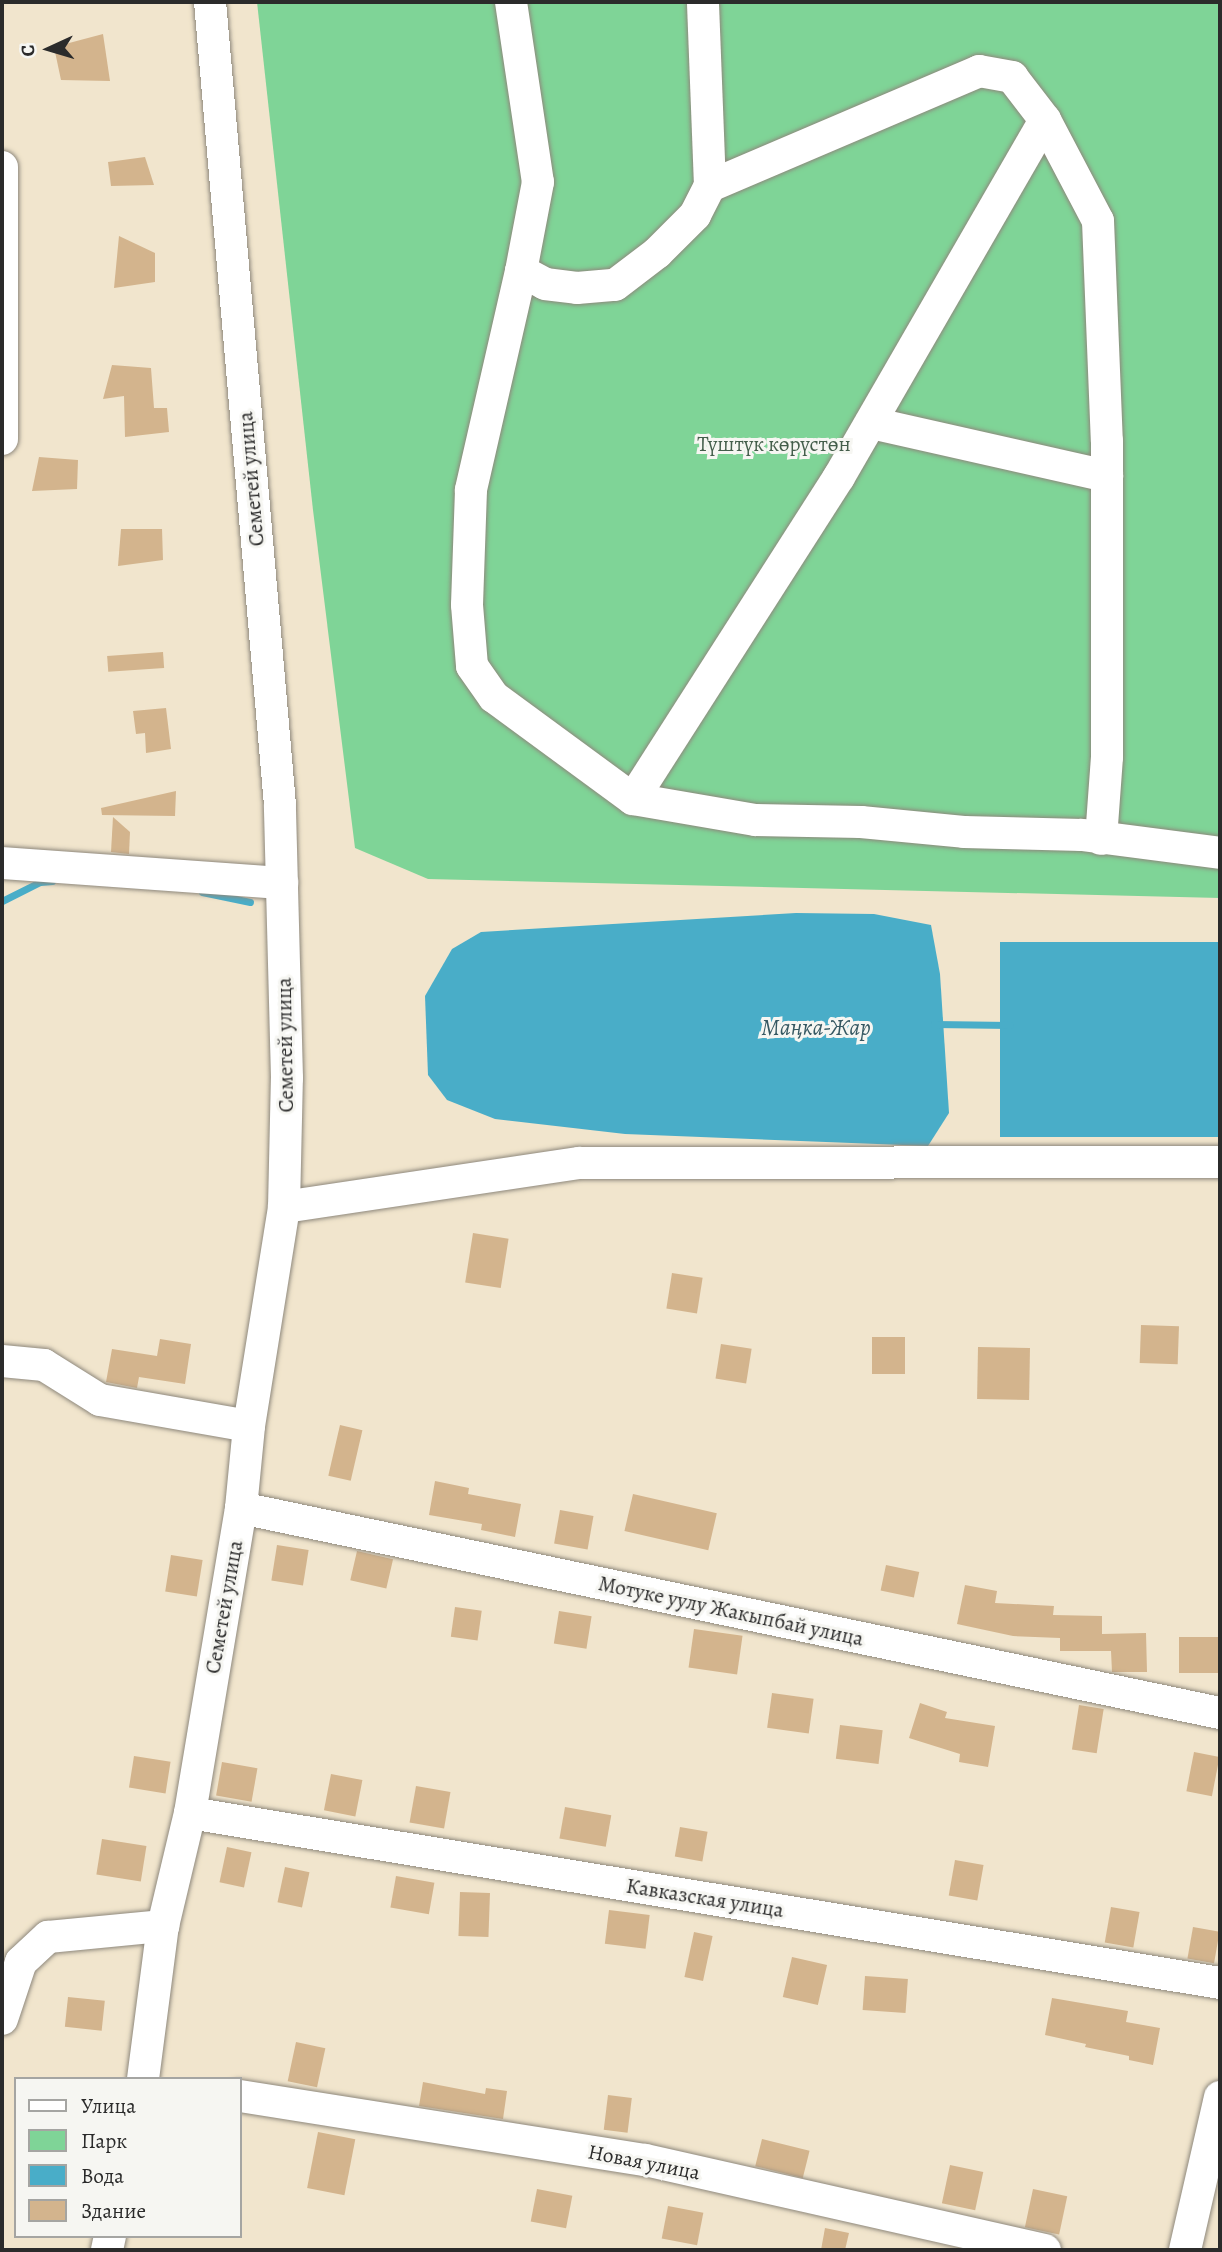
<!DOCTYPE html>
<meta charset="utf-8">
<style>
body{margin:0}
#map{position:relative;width:1222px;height:2252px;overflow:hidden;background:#f1e5cd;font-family:Alegreya,serif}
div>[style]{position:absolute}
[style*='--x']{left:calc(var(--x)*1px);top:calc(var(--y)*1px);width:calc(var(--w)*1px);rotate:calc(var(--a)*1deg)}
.green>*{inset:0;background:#7fd497}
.water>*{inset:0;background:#49adc8;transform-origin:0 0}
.stream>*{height:7px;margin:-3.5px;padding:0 3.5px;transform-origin:3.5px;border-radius:3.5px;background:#49adc8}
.building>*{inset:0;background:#d3b48d;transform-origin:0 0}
.roads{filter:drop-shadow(0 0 2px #8e887c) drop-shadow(0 0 2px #8e887c)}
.minor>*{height:32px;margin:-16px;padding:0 16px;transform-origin:16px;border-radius:16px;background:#fff}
span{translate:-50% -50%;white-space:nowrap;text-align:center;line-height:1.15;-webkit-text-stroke:6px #f6f6f2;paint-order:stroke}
.park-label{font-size:21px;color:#445e4b}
.street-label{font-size:21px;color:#2b2b2b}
.water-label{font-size:23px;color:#365862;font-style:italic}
.frame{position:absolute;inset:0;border:4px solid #2b2b2b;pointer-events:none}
.legend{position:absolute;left:14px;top:2077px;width:228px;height:161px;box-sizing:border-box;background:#f6f6f2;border:2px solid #a5a5a2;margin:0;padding:9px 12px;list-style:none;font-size:21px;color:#2b2b2b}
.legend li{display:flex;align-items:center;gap:14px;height:35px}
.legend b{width:35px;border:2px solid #a5a5a2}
.north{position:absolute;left:14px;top:14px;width:70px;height:70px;-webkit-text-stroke:5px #f6f6f2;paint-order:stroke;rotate:266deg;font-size:19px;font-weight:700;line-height:28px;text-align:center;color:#2b2b2b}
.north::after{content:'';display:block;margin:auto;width:24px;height:32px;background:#2b2b2b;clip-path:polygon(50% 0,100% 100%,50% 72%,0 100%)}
</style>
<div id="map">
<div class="green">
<div style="clip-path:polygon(257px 2px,1220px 2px,1220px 898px,428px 879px,355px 848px,313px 510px)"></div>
</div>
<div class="water">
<div style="clip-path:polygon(796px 913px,874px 914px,931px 925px,940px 974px,949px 1113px,928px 1146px,625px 1134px,495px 1119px,447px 1100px,428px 1075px,425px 996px,452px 949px,481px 932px)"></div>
<div style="left:1220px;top:942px;width:195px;height:220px;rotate:90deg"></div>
</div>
<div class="stream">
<div style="--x:202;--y:892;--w:49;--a:11.8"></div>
<div style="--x:2;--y:901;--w:42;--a:-26.6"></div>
<div style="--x:40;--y:882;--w:12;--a:-5"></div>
<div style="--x:934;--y:1024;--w:76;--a:0.8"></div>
</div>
<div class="building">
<div style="clip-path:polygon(103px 34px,110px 81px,61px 80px,54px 47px)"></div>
<div style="clip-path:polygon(145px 157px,154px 185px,111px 186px,108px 162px)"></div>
<div style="clip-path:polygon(119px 236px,155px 253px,155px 282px,114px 288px)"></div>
<div style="clip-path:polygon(112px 365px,151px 368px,154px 408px,167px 408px,169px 432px,125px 437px,124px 396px,103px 399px)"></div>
<div style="clip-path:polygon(39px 457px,78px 460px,77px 489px,32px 491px)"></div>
<div style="clip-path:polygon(121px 529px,162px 529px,163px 560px,118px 566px)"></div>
<div style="left:163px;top:652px;width:16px;height:56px;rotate:86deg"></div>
<div style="clip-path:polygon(166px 708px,171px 749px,146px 753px,145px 733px,136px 734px,133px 711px)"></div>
<div style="clip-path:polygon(176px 791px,175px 816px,102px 815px,101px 808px)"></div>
<div style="clip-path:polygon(113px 817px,130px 832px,129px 854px,111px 852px)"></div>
<div style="left:473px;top:1233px;width:36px;height:50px;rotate:9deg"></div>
<div style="left:672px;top:1273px;width:31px;height:36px;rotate:9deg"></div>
<div style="left:1141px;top:1325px;width:38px;height:38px;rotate:2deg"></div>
<div style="left:872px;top:1337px;width:33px;height:37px"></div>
<div style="clip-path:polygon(160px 1339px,191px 1344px,185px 1384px,139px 1377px,137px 1388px,106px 1382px,112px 1349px,157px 1356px)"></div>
<div style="left:721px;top:1344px;width:31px;height:35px;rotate:9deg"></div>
<div style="left:978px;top:1347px;width:52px;height:52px;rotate:1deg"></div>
<div style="left:340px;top:1425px;width:23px;height:52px;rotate:13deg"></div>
<div style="clip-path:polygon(435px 1481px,469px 1488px,468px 1494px,521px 1504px,515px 1537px,481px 1530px,482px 1524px,429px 1515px)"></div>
<div style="left:633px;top:1494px;width:86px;height:38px;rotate:13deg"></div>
<div style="left:560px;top:1510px;width:34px;height:34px;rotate:10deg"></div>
<div style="left:277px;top:1545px;width:32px;height:36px;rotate:9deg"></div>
<div style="left:357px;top:1551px;width:37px;height:30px;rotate:13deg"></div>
<div style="left:171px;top:1555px;width:32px;height:37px;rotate:9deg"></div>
<div style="left:886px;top:1565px;width:34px;height:26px;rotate:12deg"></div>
<div style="clip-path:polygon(965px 1585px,997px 1591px,995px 1603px,1054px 1606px,1053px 1615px,1102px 1616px,1102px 1634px,1146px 1633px,1147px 1672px,1112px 1672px,1111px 1651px,1060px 1651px,1060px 1638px,1013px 1636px,957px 1624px)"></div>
<div style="left:455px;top:1607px;width:27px;height:30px;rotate:8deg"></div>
<div style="left:559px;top:1611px;width:33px;height:33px;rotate:9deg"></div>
<div style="left:694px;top:1629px;width:49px;height:39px;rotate:8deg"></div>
<div style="left:1179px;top:1637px;width:41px;height:36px"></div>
<div style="left:772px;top:1693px;width:42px;height:35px;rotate:8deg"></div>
<div style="clip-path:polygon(920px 1703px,947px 1712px,945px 1718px,995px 1726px,988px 1767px,959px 1762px,960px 1754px,909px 1738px)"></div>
<div style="left:1079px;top:1705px;width:25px;height:45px;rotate:9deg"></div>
<div style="left:840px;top:1725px;width:43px;height:34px;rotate:7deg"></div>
<div style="left:1194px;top:1752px;width:26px;height:40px;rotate:11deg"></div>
<div style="left:134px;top:1756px;width:37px;height:32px;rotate:9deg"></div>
<div style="left:222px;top:1762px;width:36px;height:34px;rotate:10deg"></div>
<div style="left:331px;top:1774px;width:32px;height:37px;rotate:11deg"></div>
<div style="left:416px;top:1786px;width:35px;height:37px;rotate:10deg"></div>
<div style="left:565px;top:1807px;width:47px;height:32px;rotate:10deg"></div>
<div style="left:680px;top:1827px;width:28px;height:30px;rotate:10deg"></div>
<div style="left:102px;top:1839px;width:45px;height:36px;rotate:9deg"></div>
<div style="left:227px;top:1847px;width:25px;height:36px;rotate:12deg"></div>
<div style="left:955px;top:1860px;width:29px;height:36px;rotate:10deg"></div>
<div style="left:285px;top:1867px;width:25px;height:36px;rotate:12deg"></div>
<div style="left:396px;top:1876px;width:39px;height:32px;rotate:10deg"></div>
<div style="left:460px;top:1892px;width:30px;height:44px;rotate:2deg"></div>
<div style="left:1111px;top:1907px;width:29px;height:36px;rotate:10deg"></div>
<div style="left:609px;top:1910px;width:41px;height:34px;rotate:7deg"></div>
<div style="left:1193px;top:1927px;width:27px;height:32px;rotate:10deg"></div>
<div style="left:694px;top:1932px;width:19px;height:46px;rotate:12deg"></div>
<div style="left:792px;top:1957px;width:36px;height:41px;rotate:13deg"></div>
<div style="left:865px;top:1976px;width:43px;height:34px;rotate:4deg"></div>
<div style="left:68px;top:1997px;width:37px;height:30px;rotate:6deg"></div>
<div style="clip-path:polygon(1052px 1998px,1128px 2011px,1126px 2022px,1160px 2028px,1153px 2065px,1129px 2060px,1129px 2056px,1085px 2047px,1086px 2044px,1045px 2035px)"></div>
<div style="left:296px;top:2042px;width:30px;height:40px;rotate:12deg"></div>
<div style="clip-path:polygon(423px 2082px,485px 2094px,486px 2088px,507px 2091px,503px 2119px,419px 2106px)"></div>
<div style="left:608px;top:2095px;width:24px;height:35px;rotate:7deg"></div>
<div style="left:318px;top:2132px;width:38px;height:57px;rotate:11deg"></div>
<div style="left:762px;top:2139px;width:49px;height:28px;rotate:14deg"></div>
<div style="left:950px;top:2165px;width:34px;height:39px;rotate:12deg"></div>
<div style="left:537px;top:2189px;width:36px;height:33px;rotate:11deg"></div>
<div style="left:1033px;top:2189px;width:35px;height:39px;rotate:12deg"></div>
<div style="left:668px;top:2206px;width:36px;height:33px;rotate:11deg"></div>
<div style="clip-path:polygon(825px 2228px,849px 2233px,845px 2250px,821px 2250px)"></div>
</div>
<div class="roads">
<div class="minor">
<div style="--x:511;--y:2;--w:182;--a:81.5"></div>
<div style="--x:538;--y:182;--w:91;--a:100.8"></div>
<div style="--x:521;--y:271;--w:225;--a:102.9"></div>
<div style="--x:471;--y:490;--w:115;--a:92"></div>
<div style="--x:467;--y:605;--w:61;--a:85.3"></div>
<div style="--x:472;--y:666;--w:38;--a:55"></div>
<div style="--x:494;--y:697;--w:172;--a:36.3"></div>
<div style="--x:633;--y:799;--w:124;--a:9.8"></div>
<div style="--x:755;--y:820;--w:106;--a:1.1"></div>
<div style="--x:861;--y:822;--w:103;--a:5.5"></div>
<div style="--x:964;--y:832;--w:118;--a:1.5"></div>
<div style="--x:1082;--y:835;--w:139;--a:7.4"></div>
<div style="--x:2;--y:167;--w:272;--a:90"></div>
<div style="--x:710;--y:186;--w:293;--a:-23.1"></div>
<div style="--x:979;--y:71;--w:34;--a:10"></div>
<div style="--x:1012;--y:77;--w:54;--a:52.5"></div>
<div style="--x:1045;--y:120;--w:114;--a:62.3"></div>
<div style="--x:1098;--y:221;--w:220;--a:87.7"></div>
<div style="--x:1107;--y:441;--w:316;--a:90"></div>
<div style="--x:1107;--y:757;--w:82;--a:94.2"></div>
<div style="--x:521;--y:271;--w:27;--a:28"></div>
<div style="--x:545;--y:284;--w:32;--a:7"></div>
<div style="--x:577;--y:288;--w:38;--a:-5"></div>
<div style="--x:615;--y:285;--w:53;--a:-37.3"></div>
<div style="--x:657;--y:253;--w:54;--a:-45"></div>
<div style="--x:695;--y:215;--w:33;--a:-63"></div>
<div style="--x:710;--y:186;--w:184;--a:-92.2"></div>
<div style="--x:871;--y:423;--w:242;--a:12.7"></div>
<div style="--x:633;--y:799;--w:382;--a:-57.4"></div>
<div style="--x:839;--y:477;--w:412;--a:-60"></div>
<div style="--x:2;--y:863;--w:281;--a:4.1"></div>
<div style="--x:284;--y:1207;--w:298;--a:-8.5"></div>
<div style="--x:579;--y:1163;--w:641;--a:-0.09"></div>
<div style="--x:2;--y:1361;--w:42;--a:5.4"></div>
<div style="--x:44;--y:1365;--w:66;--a:32"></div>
<div style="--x:100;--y:1400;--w:151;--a:9.9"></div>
<div style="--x:241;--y:1508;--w:1000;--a:11.83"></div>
<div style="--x:190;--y:1813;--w:1044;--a:9.37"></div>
<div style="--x:2;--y:2019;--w:60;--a:-71.6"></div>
<div style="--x:21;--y:1962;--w:37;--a:-43"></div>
<div style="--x:48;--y:1937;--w:116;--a:-5.5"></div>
<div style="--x:143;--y:2079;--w:154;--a:-82.6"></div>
<div style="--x:163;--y:1926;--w:116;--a:-76.6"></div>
<div style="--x:190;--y:1813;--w:309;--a:-80.5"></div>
<div style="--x:241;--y:1508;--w:82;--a:-84.4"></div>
<div style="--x:249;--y:1426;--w:222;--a:-80.9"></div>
<div style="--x:284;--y:1207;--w:129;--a:-88.7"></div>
<div style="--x:287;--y:1078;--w:273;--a:-91.5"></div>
<div style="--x:280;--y:805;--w:806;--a:-94.98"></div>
<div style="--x:240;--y:2096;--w:410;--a:9"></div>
<div style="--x:645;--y:2160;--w:410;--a:12.7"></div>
<div style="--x:107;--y:2250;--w:14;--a:-78"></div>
<div style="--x:1185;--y:2250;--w:157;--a:-77.1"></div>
</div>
</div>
<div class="park-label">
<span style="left:774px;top:444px">Түштүк көрүстөн</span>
</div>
<div class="street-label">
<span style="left:251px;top:479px;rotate:-95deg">Семетей улица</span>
<span style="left:285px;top:1045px;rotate:-91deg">Семетей улица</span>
<span style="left:224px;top:1607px;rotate:-80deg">Семетей улица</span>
<span style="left:731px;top:1611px;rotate:12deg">Мотуке уулу Жакыпбай улица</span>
<span style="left:705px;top:1898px;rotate:9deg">Кавказская улица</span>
<span style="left:644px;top:2162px;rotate:11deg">Новая улица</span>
</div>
<div class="water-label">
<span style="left:816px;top:1028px">Маңка-Жар</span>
</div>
<div class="frame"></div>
<ul class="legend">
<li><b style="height:9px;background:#fff"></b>Улица</li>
<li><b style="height:19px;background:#7fd497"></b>Парк</li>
<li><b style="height:19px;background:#49adc8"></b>Вода</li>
<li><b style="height:19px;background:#d3b48d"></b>Здание</li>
</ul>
<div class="north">С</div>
</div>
